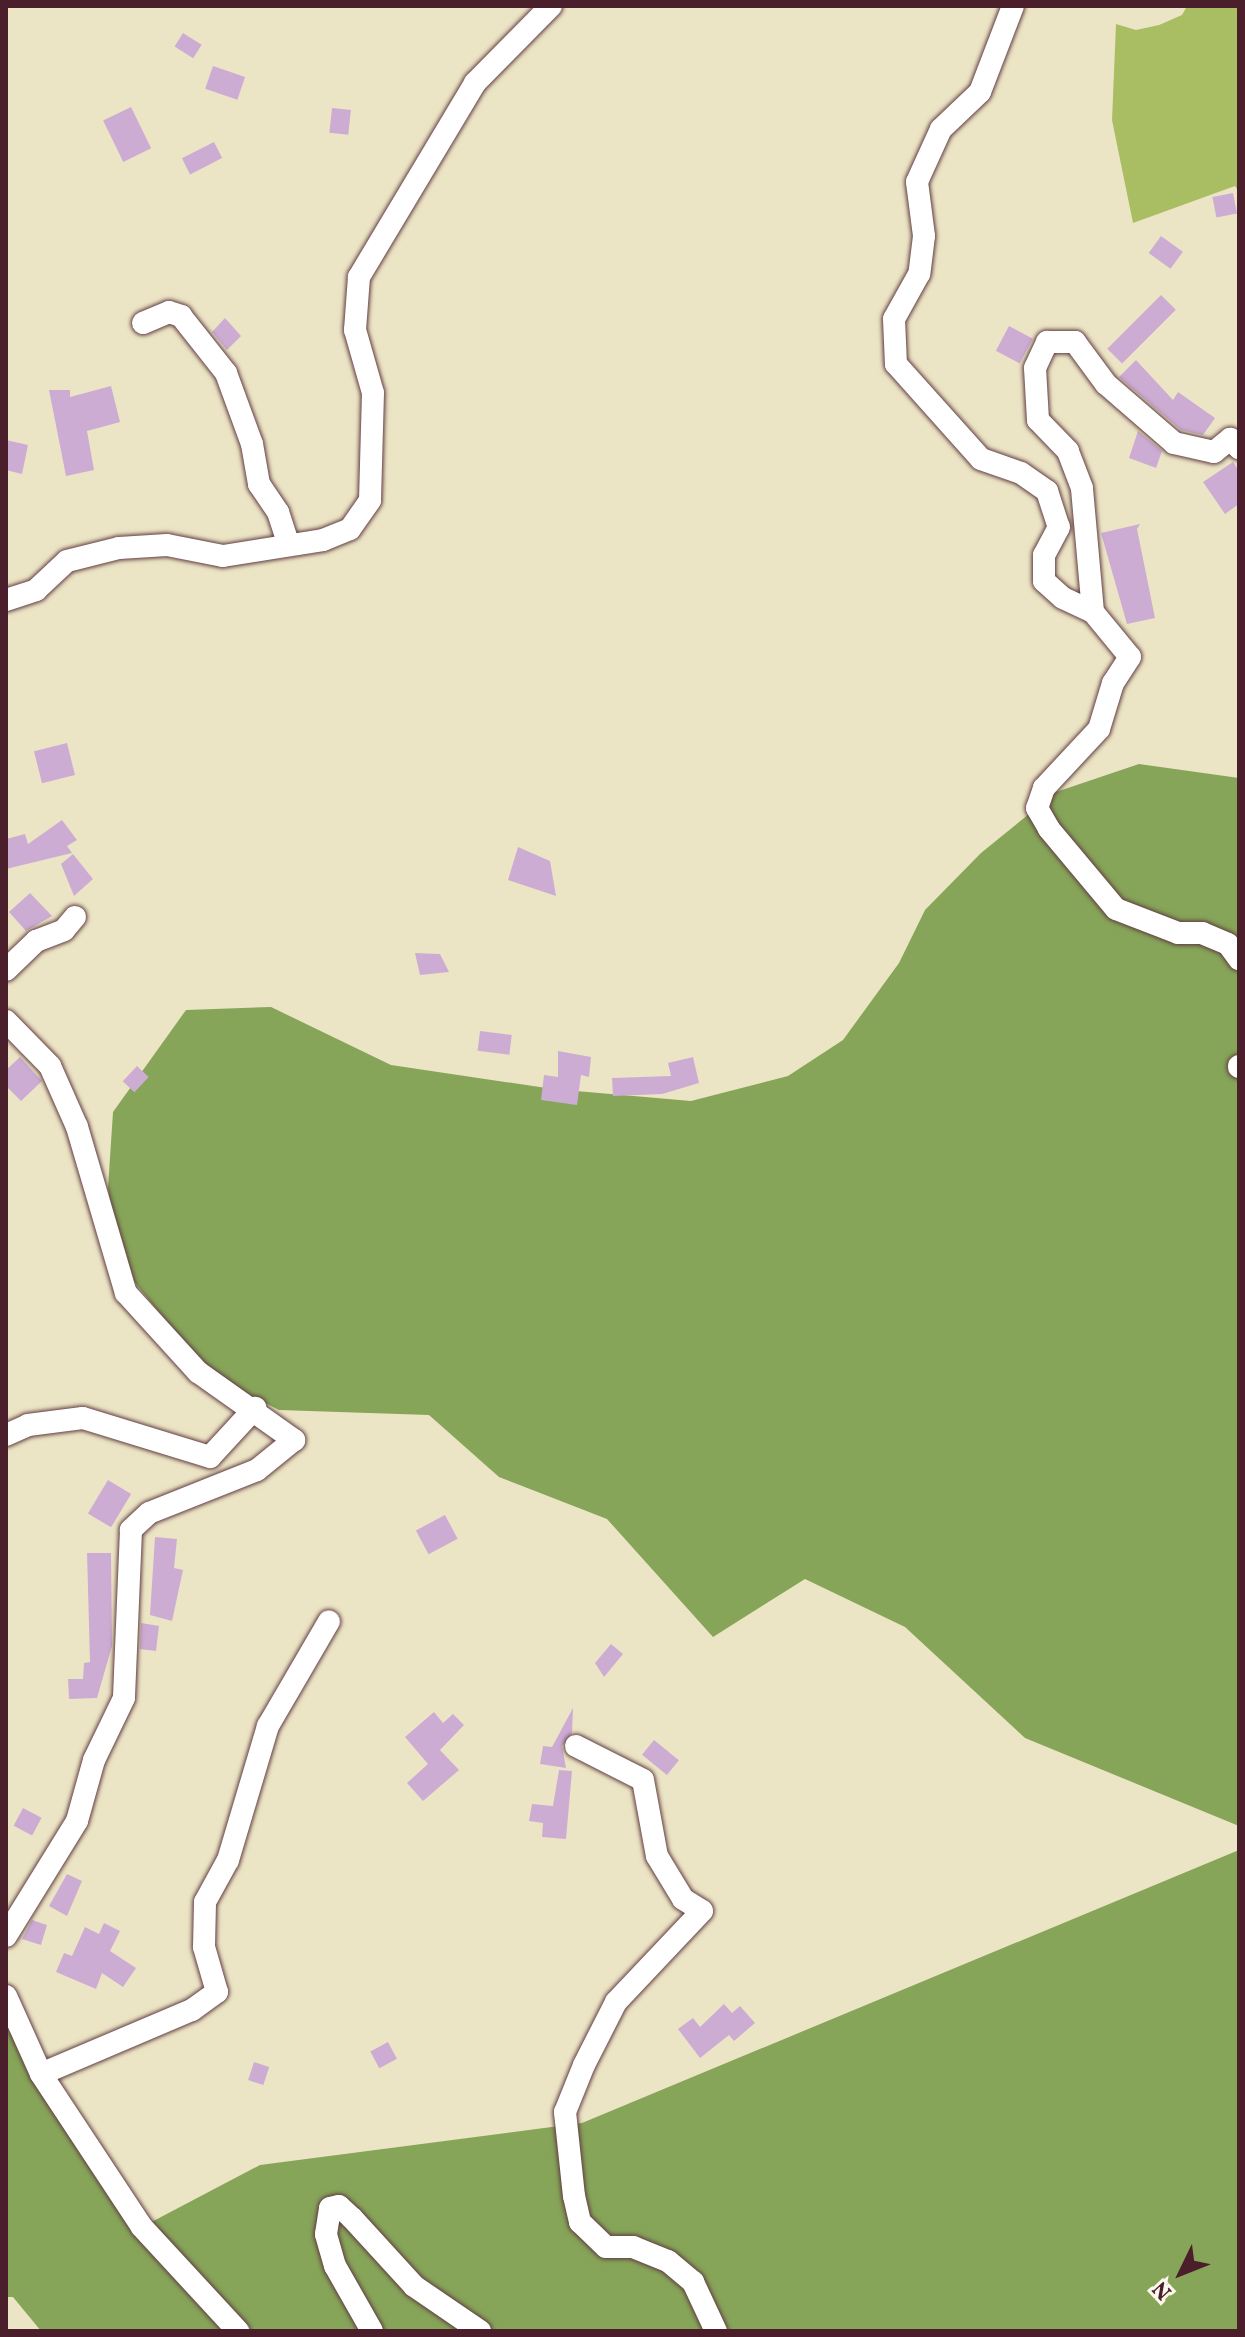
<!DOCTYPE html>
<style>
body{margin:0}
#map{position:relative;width:1245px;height:2337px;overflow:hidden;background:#ece5c5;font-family:Vollkorn,serif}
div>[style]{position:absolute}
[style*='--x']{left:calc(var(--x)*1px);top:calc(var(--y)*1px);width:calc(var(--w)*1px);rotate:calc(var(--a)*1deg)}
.green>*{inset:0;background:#a9be63}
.forest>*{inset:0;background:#86a559}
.building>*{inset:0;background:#cdacd4;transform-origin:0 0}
.roads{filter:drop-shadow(0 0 2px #623d42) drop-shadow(0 0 2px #623d42)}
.minor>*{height:22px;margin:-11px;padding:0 11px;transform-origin:11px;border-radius:11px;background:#fff}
span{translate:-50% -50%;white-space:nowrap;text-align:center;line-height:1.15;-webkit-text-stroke:6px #fbf7ec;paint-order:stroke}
.frame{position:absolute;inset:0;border:8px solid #4a1f2b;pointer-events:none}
.north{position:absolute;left:1141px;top:2233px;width:80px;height:80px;-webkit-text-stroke:6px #fbf7ec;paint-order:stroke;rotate:227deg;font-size:22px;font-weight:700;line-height:32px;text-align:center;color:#4a1f2b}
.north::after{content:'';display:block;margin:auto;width:28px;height:36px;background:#4a1f2b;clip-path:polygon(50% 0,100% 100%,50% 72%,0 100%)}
</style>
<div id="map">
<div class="green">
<div style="clip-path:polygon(1187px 6px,1239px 6px,1239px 192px,1235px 186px,1133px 223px,1112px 120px,1116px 24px,1136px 30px,1159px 25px,1182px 15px)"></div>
</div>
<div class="forest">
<div style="clip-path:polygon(1139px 764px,1239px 778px,1239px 1826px,1025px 1738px,905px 1627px,805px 1579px,713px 1637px,607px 1519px,499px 1477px,429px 1415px,279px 1410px,210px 1375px,119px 1263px,108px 1188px,113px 1112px,186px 1010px,271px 1007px,391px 1065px,553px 1089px,691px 1101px,788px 1076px,843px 1040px,899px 963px,925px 910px,981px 853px,1056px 792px)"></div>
<div style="clip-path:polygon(1239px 1850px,1239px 2331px,41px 2331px,13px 2297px,6px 2297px,6px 2005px,142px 2227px,260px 2165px,582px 2123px)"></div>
</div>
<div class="building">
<div style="left:183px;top:33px;width:22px;height:16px;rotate:32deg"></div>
<div style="left:213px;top:66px;width:34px;height:24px;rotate:19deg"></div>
<div style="left:131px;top:107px;width:46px;height:31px;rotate:64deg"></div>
<div style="left:332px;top:108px;width:19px;height:25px;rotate:6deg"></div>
<div style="left:214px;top:142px;width:18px;height:36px;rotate:63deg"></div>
<div style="left:1233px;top:193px;width:21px;height:21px;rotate:79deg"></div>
<div style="left:1161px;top:236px;width:27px;height:21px;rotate:36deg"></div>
<div style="left:1161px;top:295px;width:21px;height:76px;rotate:45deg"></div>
<div style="clip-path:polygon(225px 318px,241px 336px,227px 350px,212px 332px)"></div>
<div style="left:1009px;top:326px;width:27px;height:28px;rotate:28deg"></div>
<div style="clip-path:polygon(1136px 360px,1173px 400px,1178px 392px,1215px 418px,1203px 435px,1181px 430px,1119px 377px)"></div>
<div style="clip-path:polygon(111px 386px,120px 422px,87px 431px,94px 470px,66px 476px,49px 390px,70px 390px,70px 397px)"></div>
<div style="clip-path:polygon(1138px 431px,1162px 451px,1156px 468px,1129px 458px)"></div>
<div style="clip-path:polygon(6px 440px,28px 445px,22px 474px,6px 470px)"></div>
<div style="clip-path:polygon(1233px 462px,1239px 471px,1239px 504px,1225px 514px,1203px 482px)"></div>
<div style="clip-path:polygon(1140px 524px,1137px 529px,1155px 618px,1127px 624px,1101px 533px)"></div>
<div style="left:67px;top:743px;width:33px;height:34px;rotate:76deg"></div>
<div style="clip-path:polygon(62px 820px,77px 840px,67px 846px,72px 853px,6px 869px,6px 839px,25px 834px,28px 844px)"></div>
<div style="clip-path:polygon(518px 847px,550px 861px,556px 896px,508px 880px)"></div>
<div style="clip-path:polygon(73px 854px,93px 879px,74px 896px,61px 864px)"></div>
<div style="clip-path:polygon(30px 893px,52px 916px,26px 931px,9px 912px)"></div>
<div style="clip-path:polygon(415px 953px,440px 954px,449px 972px,420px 975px)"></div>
<div style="left:480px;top:1031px;width:32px;height:20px;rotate:7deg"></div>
<div style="clip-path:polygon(558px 1051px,591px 1057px,589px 1077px,581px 1075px,577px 1105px,541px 1100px,544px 1075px,558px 1077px)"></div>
<div style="clip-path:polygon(20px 1057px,42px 1081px,21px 1101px,6px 1086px,6px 1070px)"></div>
<div style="clip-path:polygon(693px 1057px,699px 1083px,662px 1094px,613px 1096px,612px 1078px,671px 1076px,668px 1063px)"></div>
<div style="left:137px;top:1066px;width:16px;height:21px;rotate:43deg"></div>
<div style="left:108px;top:1480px;width:27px;height:39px;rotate:31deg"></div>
<div style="left:445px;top:1515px;width:27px;height:33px;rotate:62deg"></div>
<div style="clip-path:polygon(155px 1537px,177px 1539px,174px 1568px,183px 1570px,172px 1621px,150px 1615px)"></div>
<div style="clip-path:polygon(87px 1553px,111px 1553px,112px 1646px,97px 1698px,69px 1699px,68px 1679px,83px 1679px,84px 1663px,90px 1662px)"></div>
<div style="clip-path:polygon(141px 1623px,159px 1626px,156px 1651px,140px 1649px)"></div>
<div style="clip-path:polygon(611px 1644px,623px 1654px,604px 1677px,595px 1663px)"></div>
<div style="clip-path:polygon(573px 1708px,572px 1733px,562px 1746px,566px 1768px,540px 1764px,543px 1746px,552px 1747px)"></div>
<div style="clip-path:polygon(434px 1712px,443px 1723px,453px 1714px,464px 1725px,440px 1750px,459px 1770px,423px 1801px,407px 1783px,428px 1764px,405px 1737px)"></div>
<div style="left:654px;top:1740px;width:32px;height:19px;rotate:39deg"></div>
<div style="clip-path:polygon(559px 1770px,572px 1771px,566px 1839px,542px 1837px,543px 1823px,529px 1821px,532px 1804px,553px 1806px)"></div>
<div style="left:23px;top:1808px;width:21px;height:20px;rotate:28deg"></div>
<div style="clip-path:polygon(67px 1874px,82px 1881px,67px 1916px,49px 1906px)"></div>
<div style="clip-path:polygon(32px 1920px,47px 1925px,41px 1945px,22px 1939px)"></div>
<div style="clip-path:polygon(104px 1923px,120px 1931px,110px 1951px,136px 1968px,123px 1987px,102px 1973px,96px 1989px,56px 1972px,64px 1953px,72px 1956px,85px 1927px,99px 1934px)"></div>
<div style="clip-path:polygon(724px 2004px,732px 2013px,740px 2006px,755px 2023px,734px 2041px,729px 2035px,700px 2058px,678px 2029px,693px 2018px,700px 2027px)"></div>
<div style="left:388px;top:2042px;width:19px;height:20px;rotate:62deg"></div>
<div style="left:254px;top:2062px;width:16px;height:19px;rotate:18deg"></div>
</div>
<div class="roads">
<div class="minor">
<div style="--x:1013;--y:6;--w:92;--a:111"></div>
<div style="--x:980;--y:92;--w:54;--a:136.5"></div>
<div style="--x:941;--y:129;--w:58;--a:114.4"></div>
<div style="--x:917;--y:182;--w:54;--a:82.6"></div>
<div style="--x:924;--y:236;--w:38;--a:97"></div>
<div style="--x:919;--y:274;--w:51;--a:119.1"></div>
<div style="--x:894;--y:319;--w:45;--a:87.5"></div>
<div style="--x:896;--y:364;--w:127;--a:48.2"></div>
<div style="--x:981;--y:459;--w:42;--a:19.3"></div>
<div style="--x:1021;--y:473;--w:32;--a:35"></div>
<div style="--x:1047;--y:491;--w:38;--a:72"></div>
<div style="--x:1059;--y:527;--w:32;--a:118"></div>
<div style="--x:1044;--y:555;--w:26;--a:90"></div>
<div style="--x:1044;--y:581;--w:25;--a:42"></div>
<div style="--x:1063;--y:598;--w:33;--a:25"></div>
<div style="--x:1093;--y:612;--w:58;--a:50.6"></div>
<div style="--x:1130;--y:657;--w:31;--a:123"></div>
<div style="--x:1113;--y:683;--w:48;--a:106.9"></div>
<div style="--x:1099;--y:729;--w:81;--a:133"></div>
<div style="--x:1044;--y:788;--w:21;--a:109"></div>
<div style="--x:1037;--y:808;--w:24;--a:60"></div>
<div style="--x:1049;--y:829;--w:104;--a:50.1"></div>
<div style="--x:1116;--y:909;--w:66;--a:21.2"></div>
<div style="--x:1178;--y:933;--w:24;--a:0"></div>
<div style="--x:1202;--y:933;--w:28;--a:23"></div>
<div style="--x:1228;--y:944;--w:19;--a:54"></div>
<div style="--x:143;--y:323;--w:28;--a:-23"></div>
<div style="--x:169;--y:312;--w:13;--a:18"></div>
<div style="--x:181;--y:316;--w:73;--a:51.7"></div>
<div style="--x:226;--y:373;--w:76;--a:69.9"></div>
<div style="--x:252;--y:444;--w:41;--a:80.1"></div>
<div style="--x:259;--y:484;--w:34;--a:56"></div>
<div style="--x:278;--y:512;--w:32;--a:72"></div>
<div style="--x:6;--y:600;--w:32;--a:-18"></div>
<div style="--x:36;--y:590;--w:42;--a:-43.1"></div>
<div style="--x:67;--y:561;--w:54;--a:-14"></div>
<div style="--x:119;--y:548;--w:48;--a:-3.6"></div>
<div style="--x:167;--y:545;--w:57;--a:11.1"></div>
<div style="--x:223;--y:556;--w:101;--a:-9.1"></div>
<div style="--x:323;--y:540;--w:29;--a:-22"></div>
<div style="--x:350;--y:529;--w:35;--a:-55"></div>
<div style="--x:370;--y:500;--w:107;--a:-88.4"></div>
<div style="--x:373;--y:393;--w:66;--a:-105.9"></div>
<div style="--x:355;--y:330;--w:53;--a:-85.7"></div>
<div style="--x:359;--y:277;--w:226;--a:-59.1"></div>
<div style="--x:475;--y:83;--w:108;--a:-45.4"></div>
<div style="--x:1093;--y:612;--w:124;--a:-95.1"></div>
<div style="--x:1082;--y:488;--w:40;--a:-111"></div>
<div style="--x:1068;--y:451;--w:43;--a:-134.1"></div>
<div style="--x:1038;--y:420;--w:52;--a:-93.3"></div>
<div style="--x:1035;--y:368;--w:29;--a:-65"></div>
<div style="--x:1047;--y:342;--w:28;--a:0"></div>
<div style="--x:1075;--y:342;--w:52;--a:53.6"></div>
<div style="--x:1106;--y:384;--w:90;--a:40.9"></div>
<div style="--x:1174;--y:443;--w:41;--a:12.7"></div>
<div style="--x:1214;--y:452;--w:21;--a:-39"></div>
<div style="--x:1230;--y:439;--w:13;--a:45"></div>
<div style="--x:6;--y:970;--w:42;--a:-44"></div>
<div style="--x:36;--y:941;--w:30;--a:-21"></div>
<div style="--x:64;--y:930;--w:17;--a:-50"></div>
<div style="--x:6;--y:1021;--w:63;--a:45.6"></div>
<div style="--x:50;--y:1066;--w:67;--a:66.1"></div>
<div style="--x:77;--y:1127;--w:173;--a:73.6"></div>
<div style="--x:126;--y:1293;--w:107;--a:47.7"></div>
<div style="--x:198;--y:1372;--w:118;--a:35.3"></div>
<div style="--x:294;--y:1440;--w:48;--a:141"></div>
<div style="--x:257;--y:1470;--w:116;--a:158.3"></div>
<div style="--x:149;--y:1513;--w:25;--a:137"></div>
<div style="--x:131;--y:1530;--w:168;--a:92.4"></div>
<div style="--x:124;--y:1698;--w:69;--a:115.8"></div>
<div style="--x:94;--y:1760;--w:63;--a:105.6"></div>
<div style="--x:77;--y:1821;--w:135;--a:121.7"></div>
<div style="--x:1239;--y:1066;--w:1;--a:90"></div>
<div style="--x:6;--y:1435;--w:24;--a:-24"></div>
<div style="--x:28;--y:1425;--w:55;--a:-7.3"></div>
<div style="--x:83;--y:1418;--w:133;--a:17.1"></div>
<div style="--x:210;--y:1457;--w:67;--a:-47.4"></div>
<div style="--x:576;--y:1746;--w:75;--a:26.9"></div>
<div style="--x:643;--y:1780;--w:77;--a:79.6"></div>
<div style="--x:657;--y:1856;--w:50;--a:58.8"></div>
<div style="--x:683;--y:1899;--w:22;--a:32"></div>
<div style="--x:702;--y:1911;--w:125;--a:133.4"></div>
<div style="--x:616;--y:2002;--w:71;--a:116.9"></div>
<div style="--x:584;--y:2065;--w:51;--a:112"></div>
<div style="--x:565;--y:2112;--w:84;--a:83.9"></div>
<div style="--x:574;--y:2196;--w:27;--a:77"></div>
<div style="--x:580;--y:2222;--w:36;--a:44"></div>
<div style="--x:606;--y:2247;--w:27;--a:0"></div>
<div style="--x:633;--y:2247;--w:38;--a:22"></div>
<div style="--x:668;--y:2261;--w:33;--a:40"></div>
<div style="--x:693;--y:2282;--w:54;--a:64.9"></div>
<div style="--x:6;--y:1996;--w:85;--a:65.8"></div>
<div style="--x:41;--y:2074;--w:183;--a:56.6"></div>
<div style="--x:142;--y:2227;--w:142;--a:47.3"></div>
<div style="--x:41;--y:2074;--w:164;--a:-23"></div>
<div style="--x:192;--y:2010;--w:31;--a:-36"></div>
<div style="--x:217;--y:1992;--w:47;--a:-106.1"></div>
<div style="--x:204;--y:1947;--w:45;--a:-88.7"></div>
<div style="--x:205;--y:1902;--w:48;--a:-61.3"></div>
<div style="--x:228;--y:1860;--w:140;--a:-73.4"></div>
<div style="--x:268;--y:1726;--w:121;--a:-59.8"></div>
<div style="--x:372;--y:2331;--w:75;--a:-119.6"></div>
<div style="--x:335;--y:2266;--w:33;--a:-106"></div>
<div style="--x:326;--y:2234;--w:26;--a:-81"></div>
<div style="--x:330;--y:2208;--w:9;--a:-13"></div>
<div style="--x:339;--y:2206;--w:18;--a:43"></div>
<div style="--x:352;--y:2218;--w:92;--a:47.6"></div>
<div style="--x:414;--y:2286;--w:80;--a:34.3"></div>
</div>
</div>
<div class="frame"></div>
<div class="north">N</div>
</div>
